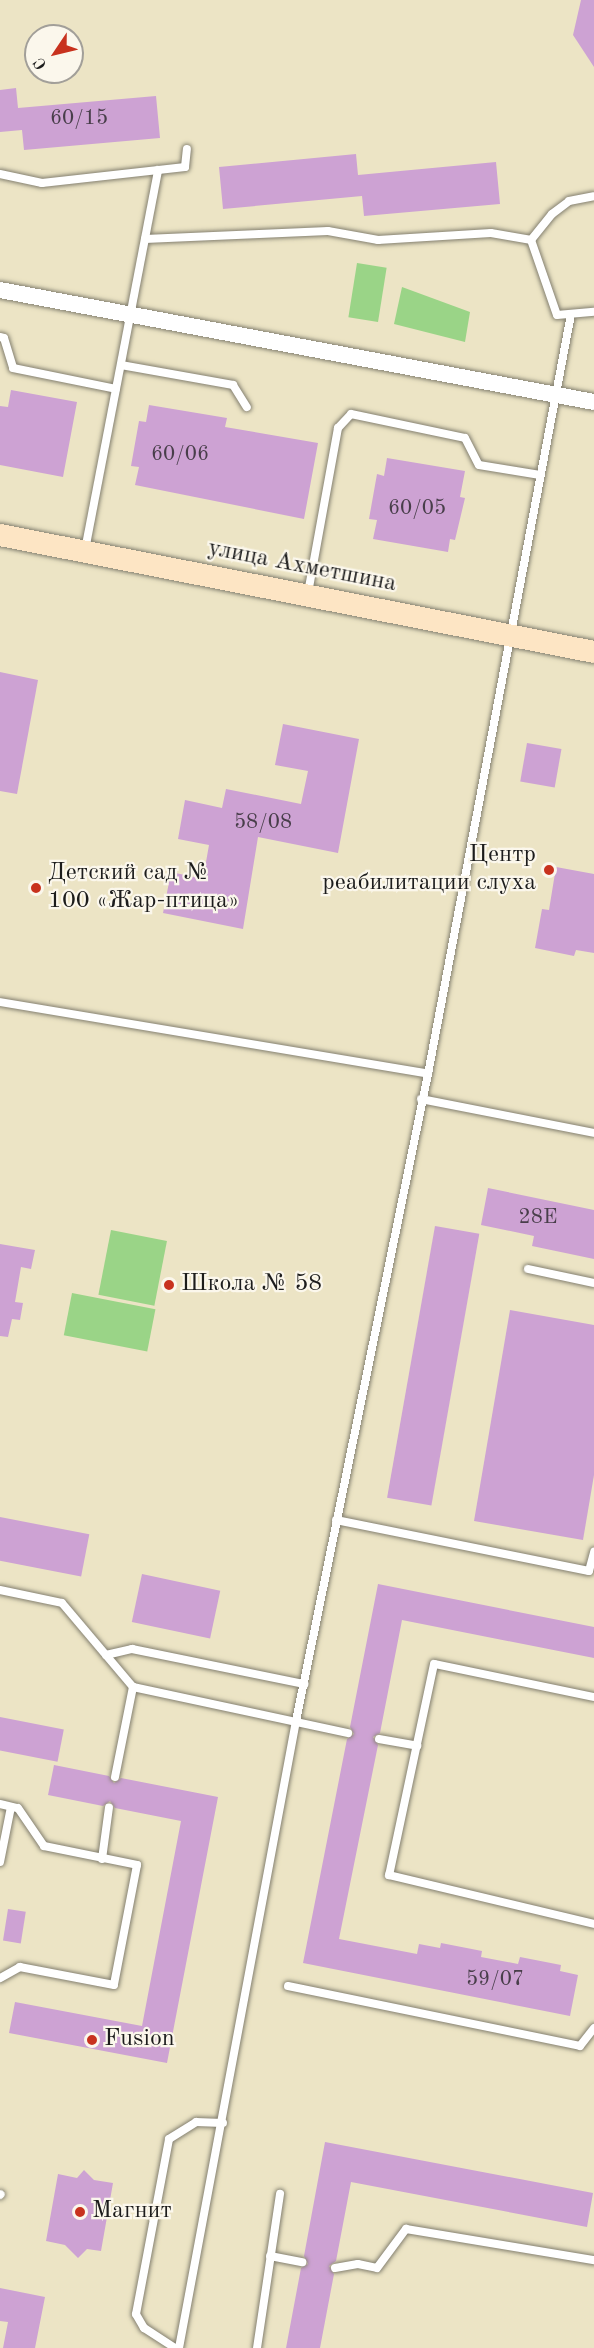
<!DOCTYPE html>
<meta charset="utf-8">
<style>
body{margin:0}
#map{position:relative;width:594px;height:2348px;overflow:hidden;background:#ece4c5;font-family:"Old Standard TT",serif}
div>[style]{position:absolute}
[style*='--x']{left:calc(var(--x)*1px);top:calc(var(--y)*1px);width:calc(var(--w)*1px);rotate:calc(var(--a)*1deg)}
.green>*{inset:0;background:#9ad487;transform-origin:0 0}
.building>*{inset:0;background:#cda2d3;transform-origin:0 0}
.roads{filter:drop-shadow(0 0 2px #848070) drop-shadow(0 0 2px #848070)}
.lane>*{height:8px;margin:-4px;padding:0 4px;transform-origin:4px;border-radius:4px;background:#fff}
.street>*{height:16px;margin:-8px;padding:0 8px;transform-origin:8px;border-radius:8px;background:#fff}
.secondary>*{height:22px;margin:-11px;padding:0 11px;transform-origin:11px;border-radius:11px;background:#fde5c4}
.dots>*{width:16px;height:16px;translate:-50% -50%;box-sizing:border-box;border:3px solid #fbf7ec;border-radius:50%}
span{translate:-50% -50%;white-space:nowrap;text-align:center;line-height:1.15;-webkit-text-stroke:4.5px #fbf7ec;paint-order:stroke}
.number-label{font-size:21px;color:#483e4a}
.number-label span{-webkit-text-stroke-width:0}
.street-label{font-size:24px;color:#1c1c1c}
.poi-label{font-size:24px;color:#1c1c1c}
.right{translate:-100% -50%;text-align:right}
.left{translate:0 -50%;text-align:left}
.north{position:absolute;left:24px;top:24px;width:60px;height:60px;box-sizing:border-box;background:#fbf7ec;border:2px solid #a29f99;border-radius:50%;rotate:235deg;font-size:16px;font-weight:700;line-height:24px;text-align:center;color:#1c1c1c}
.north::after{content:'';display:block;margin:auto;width:21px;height:27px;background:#c8321e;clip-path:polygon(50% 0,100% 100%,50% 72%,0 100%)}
</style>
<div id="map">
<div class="green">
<div style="left:357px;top:263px;width:30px;height:55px;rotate:9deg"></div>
<div style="clip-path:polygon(402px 287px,470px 312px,465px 342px,394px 324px)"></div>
<div style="left:111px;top:1230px;width:57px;height:66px;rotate:11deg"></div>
<div style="left:72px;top:1293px;width:85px;height:43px;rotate:11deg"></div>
</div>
<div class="building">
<div style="clip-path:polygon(581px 0,594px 0,594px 67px,573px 35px)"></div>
<div style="clip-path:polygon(16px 88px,18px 108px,156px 96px,160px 138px,24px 150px,22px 130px,0 132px,0 90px)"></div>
<div style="clip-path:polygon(356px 154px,358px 175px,496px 162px,500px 204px,364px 216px,362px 196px,223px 209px,219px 167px)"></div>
<div style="clip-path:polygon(11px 390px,77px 402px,63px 477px,0 465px,0 406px,8px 407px)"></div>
<div style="clip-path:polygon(149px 405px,227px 418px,225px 427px,318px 443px,304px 519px,135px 485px,139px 467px,131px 466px,139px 421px,146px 422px)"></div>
<div style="clip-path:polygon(387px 458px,465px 471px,460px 497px,465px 498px,455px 540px,450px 539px,448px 552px,373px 539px,377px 520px,369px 519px,377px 474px,384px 476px)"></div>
<div style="clip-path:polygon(0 672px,38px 680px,17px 794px,0 791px)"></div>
<div style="clip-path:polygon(283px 724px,359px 739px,338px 853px,258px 837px,243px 929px,163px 913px,171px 872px,203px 879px,209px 845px,178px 839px,185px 800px,222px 808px,226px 789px,301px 804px,308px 771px,275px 765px)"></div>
<div style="left:527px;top:743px;width:35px;height:39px;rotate:10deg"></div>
<div style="clip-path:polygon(556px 867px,594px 874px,594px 953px,576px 950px,574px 956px,535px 948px,542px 909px,549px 910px)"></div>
<div style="clip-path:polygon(488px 1188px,594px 1210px,594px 1259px,532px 1246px,534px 1236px,481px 1225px)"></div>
<div style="left:435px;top:1226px;width:45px;height:276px;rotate:10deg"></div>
<div style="clip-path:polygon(0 1244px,35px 1250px,31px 1269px,21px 1267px,15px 1302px,23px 1303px,20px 1320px,12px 1319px,8px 1337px,0 1336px)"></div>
<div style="clip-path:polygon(510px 1310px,594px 1325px,594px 1475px,583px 1540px,474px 1521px)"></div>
<div style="left:0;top:1517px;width:91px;height:43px;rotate:11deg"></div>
<div style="left:142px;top:1574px;width:80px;height:49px;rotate:12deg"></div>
<div style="clip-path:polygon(378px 1584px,594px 1627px,594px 1658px,402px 1620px,380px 1733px,373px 1737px,378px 1745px,339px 1939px,417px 1954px,419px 1944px,440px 1948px,441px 1943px,482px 1951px,481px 1957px,518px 1964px,520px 1957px,561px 1965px,560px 1971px,578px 1975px,570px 2016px,303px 1963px,347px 1739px,354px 1734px,350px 1727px)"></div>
<div style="left:0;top:1717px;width:65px;height:33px;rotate:11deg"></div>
<div style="clip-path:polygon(54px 1765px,109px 1776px,114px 1783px,121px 1778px,218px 1797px,167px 2063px,9px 2033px,15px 2002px,142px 2026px,181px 1821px,115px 1808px,110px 1801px,103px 1806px,48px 1795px)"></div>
<div style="left:8px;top:1909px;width:18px;height:32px;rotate:9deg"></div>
<div style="clip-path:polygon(325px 2142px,593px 2193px,587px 2227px,351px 2182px,336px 2261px,329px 2266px,334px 2274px,320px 2348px,286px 2348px,301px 2268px,308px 2264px,304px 2256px)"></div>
<div style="clip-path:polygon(84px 2170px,94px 2180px,113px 2183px,101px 2251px,87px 2249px,78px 2258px,65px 2245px,46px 2241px,58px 2174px,77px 2178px)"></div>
<div style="clip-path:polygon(0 2288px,45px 2297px,35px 2348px,3px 2348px,8px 2322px,0 2321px)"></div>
</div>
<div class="roads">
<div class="lane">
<div style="--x:0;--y:174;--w:43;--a:12.1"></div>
<div style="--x:42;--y:183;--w:144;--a:-6.4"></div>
<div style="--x:185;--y:167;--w:18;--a:-84"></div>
<div style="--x:145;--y:239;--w:183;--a:-2.5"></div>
<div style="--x:328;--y:231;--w:51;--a:10.2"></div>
<div style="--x:378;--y:240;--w:113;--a:-3.5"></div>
<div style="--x:491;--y:233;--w:41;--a:9.9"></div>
<div style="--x:531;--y:240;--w:79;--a:70.9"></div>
<div style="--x:557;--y:315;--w:37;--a:-5"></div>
<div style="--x:531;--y:240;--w:33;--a:-51"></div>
<div style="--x:552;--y:214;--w:21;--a:-37"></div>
<div style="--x:569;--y:201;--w:25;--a:-11"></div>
<div style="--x:0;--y:337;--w:4;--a:14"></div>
<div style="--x:4;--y:338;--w:31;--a:73"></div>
<div style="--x:13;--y:368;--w:105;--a:11.5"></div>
<div style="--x:121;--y:365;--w:114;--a:10.1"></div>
<div style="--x:233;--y:385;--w:26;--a:58"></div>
<div style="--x:85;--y:550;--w:387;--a:-79.1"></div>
<div style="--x:308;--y:593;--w:168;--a:-79.7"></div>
<div style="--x:338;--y:428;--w:19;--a:-47"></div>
<div style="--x:351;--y:414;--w:116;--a:11.9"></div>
<div style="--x:465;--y:438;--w:30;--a:63"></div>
<div style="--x:479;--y:465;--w:62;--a:9.3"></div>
<div style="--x:0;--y:1002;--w:434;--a:9.5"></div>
<div style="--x:421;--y:1099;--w:176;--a:11.1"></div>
<div style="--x:528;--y:1269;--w:67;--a:12"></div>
<div style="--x:336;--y:1520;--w:258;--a:11.4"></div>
<div style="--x:589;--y:1571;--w:20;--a:-75"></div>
<div style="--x:0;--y:1590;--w:63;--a:11.8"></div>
<div style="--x:62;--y:1603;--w:110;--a:49.8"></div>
<div style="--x:133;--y:1687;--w:220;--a:12.1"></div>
<div style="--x:106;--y:1655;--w:27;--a:-13"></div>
<div style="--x:132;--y:1649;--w:176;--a:11.5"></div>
<div style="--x:594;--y:1697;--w:163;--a:-168.3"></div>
<div style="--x:434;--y:1664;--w:216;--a:102"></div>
<div style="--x:389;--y:1875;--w:211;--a:13.4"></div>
<div style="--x:379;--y:1739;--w:39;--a:10"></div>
<div style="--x:115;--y:1777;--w:92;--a:-78.7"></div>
<div style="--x:0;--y:1804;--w:18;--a:13"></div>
<div style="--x:18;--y:1808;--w:46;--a:55.6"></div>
<div style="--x:44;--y:1846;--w:95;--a:11.5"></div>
<div style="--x:137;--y:1865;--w:122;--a:100.9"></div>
<div style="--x:114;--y:1985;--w:96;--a:-169.2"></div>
<div style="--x:20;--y:1967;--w:23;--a:151"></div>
<div style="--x:102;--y:1859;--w:52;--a:-82.3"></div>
<div style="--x:0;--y:1862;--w:56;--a:-78.7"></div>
<div style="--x:288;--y:1986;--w:298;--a:11.6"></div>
<div style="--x:580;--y:2046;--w:23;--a:-52"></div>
<div style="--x:0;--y:2195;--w:1;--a:-45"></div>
<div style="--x:270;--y:2256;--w:33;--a:11"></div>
<div style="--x:335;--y:2268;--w:23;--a:-10"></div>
<div style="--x:358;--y:2264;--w:19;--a:12"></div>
<div style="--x:377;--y:2268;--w:49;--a:-53.4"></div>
<div style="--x:406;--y:2229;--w:191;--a:9.4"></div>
<div style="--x:175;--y:2348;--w:37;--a:-147"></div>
<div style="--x:144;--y:2328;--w:16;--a:-120"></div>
<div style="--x:136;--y:2314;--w:178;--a:-79.3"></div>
<div style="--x:169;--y:2139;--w:32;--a:-32"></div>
<div style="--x:196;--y:2122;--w:27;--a:2"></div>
<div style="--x:179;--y:2348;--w:638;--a:-79.43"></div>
<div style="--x:296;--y:1721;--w:660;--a:-78.47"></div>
<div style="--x:428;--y:1074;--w:773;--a:-79.34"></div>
<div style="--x:257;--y:2348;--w:156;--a:-81.5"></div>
</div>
<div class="street">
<div style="--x:0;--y:290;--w:604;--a:10.68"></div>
</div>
<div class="secondary">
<div style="--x:0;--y:535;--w:605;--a:11.14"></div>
</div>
</div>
<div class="dots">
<div style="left:549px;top:870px;background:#c8321e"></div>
<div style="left:36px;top:888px;background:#c8321e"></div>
<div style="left:169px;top:1285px;background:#c8321e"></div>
<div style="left:92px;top:2040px;background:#c8321e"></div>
<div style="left:80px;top:2212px;background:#c8321e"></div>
</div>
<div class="number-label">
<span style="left:79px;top:119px">60/15</span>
<span style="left:180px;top:455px">60/06</span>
<span style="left:417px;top:509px">60/05</span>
<span style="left:263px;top:823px">58/08</span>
<span style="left:538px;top:1218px">28Е</span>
<span style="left:495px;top:1980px">59/07</span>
</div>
<div class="street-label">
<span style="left:302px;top:567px;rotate:11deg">улица Ахметшина</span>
</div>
<div class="poi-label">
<span class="right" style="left:536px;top:870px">Центр<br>реабилитации слуха</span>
<span class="left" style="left:48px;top:888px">Детский сад №<br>100 «Жар-птица»</span>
<span class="left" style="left:181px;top:1285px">Школа № 58</span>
<span class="left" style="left:104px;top:2040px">Fusion</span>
<span class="left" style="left:92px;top:2212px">Магнит</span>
</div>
<div class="north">С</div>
</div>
